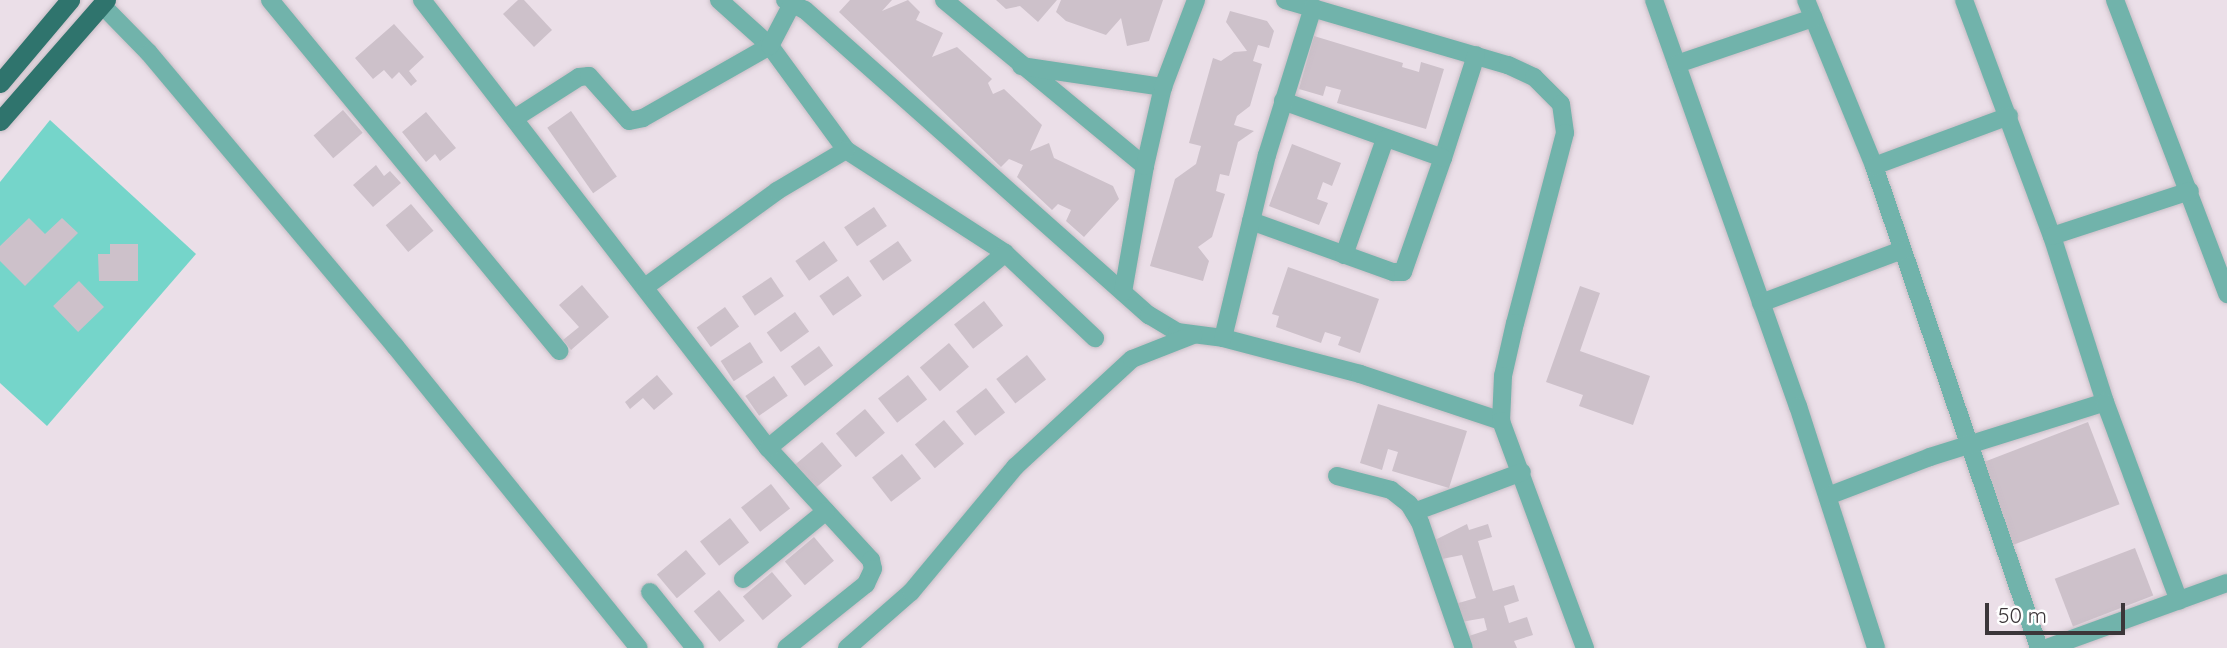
<!DOCTYPE html>
<style>
body{margin:0}
#map{position:relative;width:2227px;height:648px;overflow:hidden;background:#ebdfe8;font-family:Quicksand,sans-serif}
div>[style]{position:absolute}
[style*='--x']{left:calc(var(--x)*1px);top:calc(var(--y)*1px);width:calc(var(--w)*1px);rotate:calc(var(--a)*1deg)}
.water>*{inset:0;background:#75d5ca}
.building>*{inset:0;background:#cdc1ca;transform-origin:0 0}
.roads{filter:drop-shadow(0 0 2px #c8bdc5) drop-shadow(0 0 2px #c8bdc5)}
.minor>*{height:18px;margin:-9px;padding:0 9px;transform-origin:9px;border-radius:9px;background:#71b3ab}
.trunk>*{height:19px;margin:-9.5px;padding:0 9.5px;transform-origin:9.5px;border-radius:9.5px;background:#2f746d}
span{translate:-50% -50%;white-space:nowrap;text-align:center;line-height:1.15;-webkit-text-stroke:7px #fff;paint-order:stroke}
.scale{position:absolute;left:1985px;top:603px;width:140px;height:32px;box-sizing:border-box;border:4px solid #3b3639;border-top:0;padding-left:9px;font-size:21px;line-height:24px;white-space:nowrap;color:#3b3639;-webkit-text-stroke:5px #fff;paint-order:stroke}
</style>
<div id="map">
<div class="water">
<div style="clip-path:polygon(50px 120px,196px 254px,47px 426px,0 383px,0 182px)"></div>
</div>
<div class="building">
<div style="clip-path:polygon(518px 0,524px 0,552px 30px,534px 47px,503px 14px)"></div>
<div style="clip-path:polygon(850px 0,892px 0,882px 11px,908px 0,920px 12px,916px 20px,943px 33px,932px 57px,957px 47px,992px 79px,988px 83px,993px 94px,1004px 89px,1042px 125px,1030px 151px,1049px 143px,1054px 158px,1113px 186px,1119px 199px,1084px 237px,1066px 221px,1071px 210px,1058px 204px,1052px 210px,1017px 177px,1023px 165px,1009px 159px,1001px 167px,839px 12px)"></div>
<div style="clip-path:polygon(996px 0,1057px 0,1038px 22px,1020px 6px,1006px 9px)"></div>
<div style="clip-path:polygon(1061px 0,1163px 0,1149px 41px,1127px 46px,1121px 18px,1106px 35px,1066px 21px,1056px 12px)"></div>
<div style="clip-path:polygon(1230px 11px,1267px 21px,1274px 31px,1269px 48px,1258px 45px,1253px 61px,1262px 64px,1250px 106px,1237px 116px,1234px 125px,1254px 131px,1238px 142px,1229px 176px,1220px 174px,1216px 191px,1225px 194px,1212px 237px,1198px 247px,1209px 261px,1203px 281px,1150px 266px,1175px 179px,1196px 164px,1201px 146px,1189px 143px,1213px 58px,1221px 61px,1234px 52px,1247px 51px,1226px 22px)"></div>
<div style="clip-path:polygon(394px 24px,424px 57px,409px 71px,417px 81px,411px 86px,399px 72px,392px 79px,384px 70px,373px 79px,355px 58px)"></div>
<div style="clip-path:polygon(1314px 36px,1403px 63px,1402px 67px,1419px 72px,1421px 62px,1444px 69px,1426px 129px,1337px 103px,1341px 90px,1326px 86px,1323px 96px,1299px 89px)"></div>
<div style="left:343px;top:110px;width:30px;height:39px;rotate:49deg"></div>
<div style="left:571px;top:111px;width:80px;height:29px;rotate:55deg"></div>
<div style="clip-path:polygon(426px 112px,456px 148px,440px 161px,435px 154px,426px 162px,402px 132px)"></div>
<div style="clip-path:polygon(1292px 144px,1341px 163px,1332px 186px,1323px 182px,1317px 199px,1328px 203px,1319px 225px,1269px 206px)"></div>
<div style="clip-path:polygon(376px 165px,384px 176px,390px 171px,401px 183px,373px 207px,353px 185px)"></div>
<div style="left:411px;top:204px;width:35px;height:33px;rotate:50deg"></div>
<div style="left:874px;top:207px;width:23px;height:36px;rotate:56deg"></div>
<div style="clip-path:polygon(29px 218px,45px 234px,62px 218px,78px 233px,25px 286px,0 261px,0 246px)"></div>
<div style="left:824px;top:241px;width:24px;height:35px;rotate:55deg"></div>
<div style="left:898px;top:241px;width:24px;height:35px;rotate:55deg"></div>
<div style="clip-path:polygon(110px 244px,138px 244px,138px 281px,99px 281px,98px 254px,110px 254px)"></div>
<div style="clip-path:polygon(1288px 267px,1379px 299px,1360px 353px,1338px 345px,1341px 337px,1325px 332px,1321px 343px,1276px 327px,1279px 316px,1272px 314px)"></div>
<div style="left:848px;top:276px;width:24px;height:35px;rotate:55deg"></div>
<div style="left:771px;top:277px;width:23px;height:35px;rotate:56deg"></div>
<div style="left:79px;top:281px;width:36px;height:36px;rotate:46deg"></div>
<div style="clip-path:polygon(582px 285px,609px 317px,571px 350px,563px 340px,579px 327px,559px 305px)"></div>
<div style="clip-path:polygon(1580px 286px,1600px 293px,1580px 351px,1650px 376px,1633px 425px,1579px 406px,1583px 395px,1546px 382px)"></div>
<div style="left:984px;top:301px;width:31px;height:38px;rotate:52deg"></div>
<div style="left:725px;top:307px;width:24px;height:35px;rotate:54deg"></div>
<div style="left:795px;top:312px;width:24px;height:35px;rotate:54deg"></div>
<div style="left:750px;top:342px;width:24px;height:35px;rotate:57deg"></div>
<div style="left:949px;top:343px;width:31px;height:38px;rotate:50deg"></div>
<div style="left:819px;top:346px;width:24px;height:35px;rotate:54deg"></div>
<div style="left:1027px;top:355px;width:31px;height:39px;rotate:52deg"></div>
<div style="clip-path:polygon(657px 375px,673px 394px,654px 410px,643px 398px,630px 409px,625px 402px)"></div>
<div style="left:908px;top:375px;width:31px;height:38px;rotate:52deg"></div>
<div style="left:774px;top:376px;width:24px;height:35px;rotate:55deg"></div>
<div style="left:986px;top:388px;width:31px;height:38px;rotate:52deg"></div>
<div style="clip-path:polygon(1378px 404px,1467px 431px,1449px 488px,1392px 471px,1398px 452px,1388px 449px,1382px 470px,1360px 463px)"></div>
<div style="left:865px;top:409px;width:31px;height:38px;rotate:50deg"></div>
<div style="left:944px;top:420px;width:31px;height:38px;rotate:50deg"></div>
<div style="left:2088px;top:422px;width:88px;height:115px;rotate:69deg"></div>
<div style="left:822px;top:442px;width:31px;height:38px;rotate:50deg"></div>
<div style="left:902px;top:454px;width:31px;height:38px;rotate:52deg"></div>
<div style="left:771px;top:484px;width:31px;height:38px;rotate:52deg"></div>
<div style="left:730px;top:518px;width:31px;height:38px;rotate:52deg"></div>
<div style="clip-path:polygon(1467px 524px,1469px 530px,1488px 524px,1492px 537px,1478px 541px,1493px 591px,1514px 585px,1519px 601px,1504px 606px,1509px 623px,1527px 617px,1533px 635px,1514px 641px,1517px 648px,1473px 648px,1469px 636px,1487px 630px,1484px 618px,1461px 622px,1455px 604px,1476px 598px,1462px 555px,1437px 560px,1431px 542px)"></div>
<div style="left:814px;top:537px;width:31px;height:38px;rotate:50deg"></div>
<div style="left:2135px;top:548px;width:51px;height:86px;rotate:69deg"></div>
<div style="left:686px;top:550px;width:31px;height:38px;rotate:50deg"></div>
<div style="left:772px;top:572px;width:31px;height:38px;rotate:50deg"></div>
<div style="left:719px;top:590px;width:40px;height:33px;rotate:50deg"></div>
</div>
<div class="roads">
<div class="minor">
<div style="--x:270;--y:0;--w:455;--a:50.5"></div>
<div style="--x:422;--y:0;--w:566;--a:52.32"></div>
<div style="--x:768;--y:448;--w:152;--a:47.4"></div>
<div style="--x:871;--y:560;--w:9;--a:77"></div>
<div style="--x:873;--y:569;--w:17;--a:115"></div>
<div style="--x:866;--y:584;--w:102;--a:141.3"></div>
<div style="--x:719;--y:0;--w:69;--a:42"></div>
<div style="--x:770;--y:46;--w:129;--a:53.8"></div>
<div style="--x:846;--y:150;--w:189;--a:32.9"></div>
<div style="--x:1005;--y:253;--w:124;--a:43.4"></div>
<div style="--x:785;--y:0;--w:22;--a:27"></div>
<div style="--x:805;--y:10;--w:460;--a:41.6"></div>
<div style="--x:1149;--y:315;--w:33;--a:31"></div>
<div style="--x:1177;--y:332;--w:46;--a:7.4"></div>
<div style="--x:1223;--y:338;--w:142;--a:14.7"></div>
<div style="--x:1360;--y:374;--w:149;--a:18.4"></div>
<div style="--x:944;--y:0;--w:261;--a:39.6"></div>
<div style="--x:1145;--y:166;--w:128;--a:99.9"></div>
<div style="--x:1285;--y:0;--w:232;--a:16.3"></div>
<div style="--x:1508;--y:65;--w:29;--a:25"></div>
<div style="--x:1534;--y:77;--w:38;--a:45"></div>
<div style="--x:1561;--y:104;--w:29;--a:82"></div>
<div style="--x:1565;--y:133;--w:196;--a:104.7"></div>
<div style="--x:1515;--y:323;--w:54;--a:102.8"></div>
<div style="--x:1503;--y:376;--w:45;--a:92.5"></div>
<div style="--x:1501;--y:421;--w:242;--a:69.7"></div>
<div style="--x:1654;--y:0;--w:431;--a:70.5"></div>
<div style="--x:1798;--y:406;--w:254;--a:72.1"></div>
<div style="--x:1806;--y:0;--w:179;--a:67.7"></div>
<div style="--x:1874;--y:166;--w:509;--a:71.1"></div>
<div style="--x:1964;--y:0;--w:252;--a:69.6"></div>
<div style="--x:2052;--y:236;--w:174;--a:72.3"></div>
<div style="--x:2115;--y:0;--w:315;--a:69.1"></div>
<div style="--x:102;--y:5;--w:67;--a:45.6"></div>
<div style="--x:149;--y:53;--w:383;--a:50"></div>
<div style="--x:395;--y:346;--w:388;--a:51.1"></div>
<div style="--x:1677;--y:64;--w:144;--a:-18.7"></div>
<div style="--x:1021;--y:66;--w:144;--a:8.4"></div>
<div style="--x:515;--y:118;--w:76;--a:-32.6"></div>
<div style="--x:579;--y:77;--w:10;--a:-6"></div>
<div style="--x:589;--y:76;--w:60;--a:48.4"></div>
<div style="--x:629;--y:121;--w:14;--a:-12"></div>
<div style="--x:643;--y:118;--w:146;--a:-29.6"></div>
<div style="--x:770;--y:46;--w:52;--a:-62.4"></div>
<div style="--x:1443;--y:158;--w:108;--a:-72.2"></div>
<div style="--x:1145;--y:166;--w:81;--a:-77.2"></div>
<div style="--x:1163;--y:87;--w:93;--a:-69.2"></div>
<div style="--x:1874;--y:166;--w:144;--a:-20.3"></div>
<div style="--x:1251;--y:221;--w:151;--a:19.8"></div>
<div style="--x:1393;--y:272;--w:10;--a:0"></div>
<div style="--x:1403;--y:272;--w:121;--a:-70.7"></div>
<div style="--x:1443;--y:158;--w:170;--a:-160.4"></div>
<div style="--x:2052;--y:236;--w:145;--a:-18.1"></div>
<div style="--x:1344;--y:255;--w:123;--a:-70.5"></div>
<div style="--x:645;--y:287;--w:163;--a:-36"></div>
<div style="--x:777;--y:191;--w:80;--a:-30.7"></div>
<div style="--x:1761;--y:303;--w:151;--a:-20.6"></div>
<div style="--x:1223;--y:338;--w:188;--a:-76.5"></div>
<div style="--x:1267;--y:155;--w:155;--a:-72.7"></div>
<div style="--x:768;--y:448;--w:307;--a:-39.4"></div>
<div style="--x:1337;--y:476;--w:56;--a:14.5"></div>
<div style="--x:1391;--y:490;--w:23;--a:38"></div>
<div style="--x:1409;--y:504;--w:21;--a:59"></div>
<div style="--x:1420;--y:522;--w:133;--a:70.8"></div>
<div style="--x:1828;--y:496;--w:109;--a:-20.9"></div>
<div style="--x:1930;--y:457;--w:183;--a:-17.4"></div>
<div style="--x:2105;--y:402;--w:212;--a:69.6"></div>
<div style="--x:1414;--y:512;--w:115;--a:-20.3"></div>
<div style="--x:743;--y:579;--w:107;--a:-39.3"></div>
<div style="--x:650;--y:592;--w:72;--a:51.2"></div>
<div style="--x:847;--y:648;--w:85;--a:-41.2"></div>
<div style="--x:911;--y:592;--w:163;--a:-50.2"></div>
<div style="--x:1015;--y:467;--w:159;--a:-42.7"></div>
<div style="--x:1132;--y:359;--w:66;--a:-21.5"></div>
<div style="--x:2047;--y:648;--w:191;--a:-19.9"></div>
</div>
<div class="trunk">
<div style="--x:0;--y:83;--w:109;--a:-49.9"></div>
<div style="--x:0;--y:121;--w:161;--a:-48.8"></div>
</div>
</div>
<div class="scale">50 m</div>
</div>
